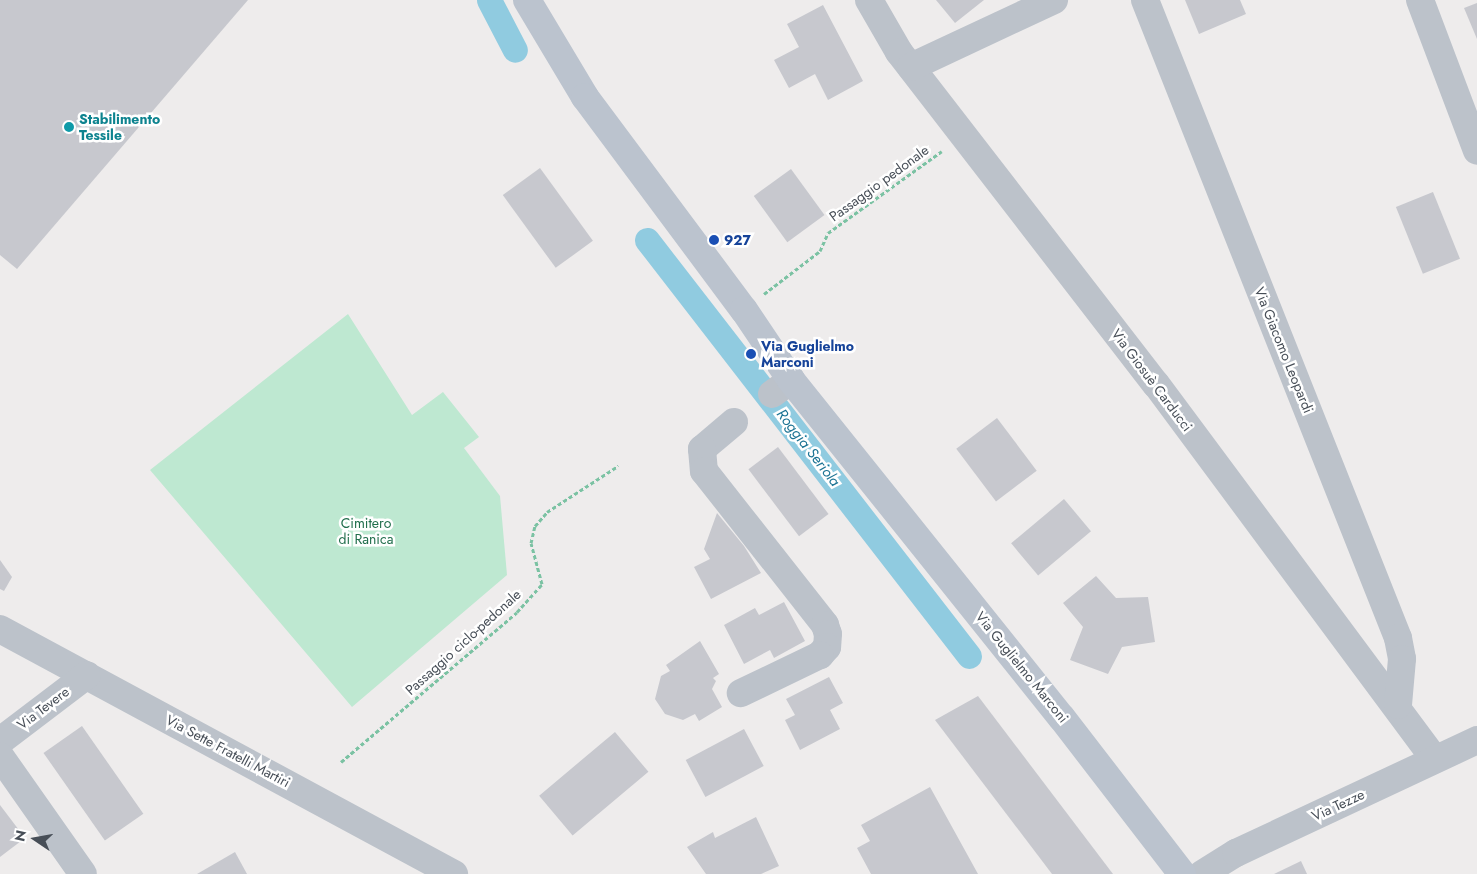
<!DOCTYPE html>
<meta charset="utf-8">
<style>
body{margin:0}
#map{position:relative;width:1477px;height:874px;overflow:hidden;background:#eeecec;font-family:Jost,sans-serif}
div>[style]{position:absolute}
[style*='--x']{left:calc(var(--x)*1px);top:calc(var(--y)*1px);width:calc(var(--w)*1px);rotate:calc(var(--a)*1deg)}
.green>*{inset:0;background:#bee8d1}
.canal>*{height:25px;margin:-12.5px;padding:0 12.5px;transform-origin:12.5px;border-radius:12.5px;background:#90cbe0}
.building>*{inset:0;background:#c7c8ce;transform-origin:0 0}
.path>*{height:3px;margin-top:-1.5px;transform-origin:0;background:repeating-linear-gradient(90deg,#7bc2a3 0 4px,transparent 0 6.5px)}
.street>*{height:28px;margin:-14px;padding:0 14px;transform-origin:14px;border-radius:14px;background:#bcc2ca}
.secondary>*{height:28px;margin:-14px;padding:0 14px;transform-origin:14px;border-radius:14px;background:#bbc3ce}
.dots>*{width:14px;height:14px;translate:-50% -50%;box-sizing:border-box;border:2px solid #fff;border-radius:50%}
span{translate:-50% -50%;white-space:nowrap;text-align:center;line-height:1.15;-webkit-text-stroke:5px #fff;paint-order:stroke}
.culture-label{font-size:14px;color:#0d838f;font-weight:700}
.left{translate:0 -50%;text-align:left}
.street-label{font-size:14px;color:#474e57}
.transit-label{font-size:14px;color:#164399;font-weight:700}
.park-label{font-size:14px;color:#216e4c}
.water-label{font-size:15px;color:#1d7494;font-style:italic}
.north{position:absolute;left:10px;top:814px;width:50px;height:50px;-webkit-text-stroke:4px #fff;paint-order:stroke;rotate:282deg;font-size:14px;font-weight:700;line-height:20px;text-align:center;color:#474e57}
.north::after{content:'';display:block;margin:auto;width:18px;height:22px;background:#474e57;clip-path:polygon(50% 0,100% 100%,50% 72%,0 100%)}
</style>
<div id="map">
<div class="green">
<div style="clip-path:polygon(348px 314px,412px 415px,443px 392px,479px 437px,464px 448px,500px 496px,507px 575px,352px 707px,150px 470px)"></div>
</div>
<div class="canal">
<div style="--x:489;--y:0;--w:56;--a:62.5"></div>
<div style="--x:647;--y:240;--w:526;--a:52.26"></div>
</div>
<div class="building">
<div style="clip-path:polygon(0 0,248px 0,17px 269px,0 255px)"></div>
<div style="clip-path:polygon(936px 0,984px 0,955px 23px)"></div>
<div style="clip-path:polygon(1185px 0,1240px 0,1246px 14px,1199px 34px)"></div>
<div style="clip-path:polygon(1477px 3px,1477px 39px,1464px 8px)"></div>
<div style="clip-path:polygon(823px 5px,863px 81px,828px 100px,815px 74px,789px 88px,774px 60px,799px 47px,787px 24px)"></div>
<div style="left:540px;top:168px;width:90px;height:46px;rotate:54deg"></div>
<div style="left:791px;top:169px;width:57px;height:46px;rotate:54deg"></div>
<div style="left:1433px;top:192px;width:72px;height:40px;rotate:68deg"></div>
<div style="left:997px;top:418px;width:66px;height:51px;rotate:53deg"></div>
<div style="left:778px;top:447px;width:84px;height:37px;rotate:53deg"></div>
<div style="left:1064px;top:499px;width:42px;height:69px;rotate:50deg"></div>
<div style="clip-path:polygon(717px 513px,744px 546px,761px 573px,711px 599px,694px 567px,710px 559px,704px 549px)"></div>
<div style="clip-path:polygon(0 560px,12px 577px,4px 591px,0 589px)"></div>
<div style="clip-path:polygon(1096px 576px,1116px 598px,1148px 597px,1155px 642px,1122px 647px,1108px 674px,1070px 660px,1083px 627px,1063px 603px)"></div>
<div style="clip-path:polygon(784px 602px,805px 641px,774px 658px,770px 650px,744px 664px,724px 625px,755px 608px,759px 615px)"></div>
<div style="clip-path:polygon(700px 641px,719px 674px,713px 678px,716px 681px,712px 689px,722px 707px,699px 721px,695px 714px,683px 720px,665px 714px,655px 699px,661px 676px,670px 671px,666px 665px)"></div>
<div style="clip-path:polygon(829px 677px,843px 703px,830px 710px,840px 729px,800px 750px,785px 720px,795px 715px,786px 699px)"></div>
<div style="clip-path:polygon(978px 696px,1113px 874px,1052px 874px,935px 720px)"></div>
<div style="left:82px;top:726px;width:107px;height:47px;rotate:55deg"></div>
<div style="left:744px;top:729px;width:42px;height:66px;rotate:62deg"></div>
<div style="left:615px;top:732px;width:52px;height:99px;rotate:50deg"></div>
<div style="clip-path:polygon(930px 787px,978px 874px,871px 874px,857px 848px,870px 841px,861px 825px)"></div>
<div style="clip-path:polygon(0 805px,25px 838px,0 857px)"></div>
<div style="clip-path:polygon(756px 817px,779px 866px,761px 874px,706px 874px,687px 847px,713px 832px,715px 838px)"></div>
<div style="clip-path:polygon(235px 852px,247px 874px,197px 874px)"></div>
<div style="clip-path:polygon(1301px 861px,1307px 874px,1274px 874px)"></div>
</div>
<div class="path">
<div style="--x:764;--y:294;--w:71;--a:-37.5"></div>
<div style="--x:820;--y:251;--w:20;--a:-66"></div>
<div style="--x:828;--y:233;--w:140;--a:-35.7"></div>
<div style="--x:341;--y:762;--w:231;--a:-40.4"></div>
<div style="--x:517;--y:612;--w:38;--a:-48"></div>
<div style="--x:542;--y:584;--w:42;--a:-105"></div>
<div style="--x:531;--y:543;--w:17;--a:-77"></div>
<div style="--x:535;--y:526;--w:18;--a:-49"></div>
<div style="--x:547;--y:512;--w:85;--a:-32.9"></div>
</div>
<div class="street">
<div style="--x:869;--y:0;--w:60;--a:60"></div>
<div style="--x:899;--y:52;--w:420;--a:52.3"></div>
<div style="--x:1156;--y:384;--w:467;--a:53.4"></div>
<div style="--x:1145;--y:0;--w:686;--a:68.37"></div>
<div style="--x:1398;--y:638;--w:21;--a:79"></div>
<div style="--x:1402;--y:659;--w:46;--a:95"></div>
<div style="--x:1420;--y:0;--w:161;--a:69.3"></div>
<div style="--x:911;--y:67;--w:158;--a:-25.1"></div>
<div style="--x:772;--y:394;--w:24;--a:-36"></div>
<div style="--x:734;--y:422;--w:42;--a:139.8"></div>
<div style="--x:702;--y:449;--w:22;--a:85"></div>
<div style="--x:704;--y:471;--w:196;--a:51.8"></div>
<div style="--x:825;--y:625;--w:9;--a:72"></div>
<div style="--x:828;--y:634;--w:13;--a:94"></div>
<div style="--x:827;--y:647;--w:11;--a:131"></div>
<div style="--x:820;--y:655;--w:88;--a:154.3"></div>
<div style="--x:0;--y:629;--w:516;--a:28.35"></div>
<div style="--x:0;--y:741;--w:109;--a:-37.2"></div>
<div style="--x:0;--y:756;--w:144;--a:54.9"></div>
<div style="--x:1202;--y:874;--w:40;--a:-32"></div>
<div style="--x:1236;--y:853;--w:266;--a:-25.1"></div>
</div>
<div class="secondary">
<div style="--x:527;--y:0;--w:113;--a:59.1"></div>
<div style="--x:585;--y:97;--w:266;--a:53.3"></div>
<div style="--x:744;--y:310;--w:84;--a:56.1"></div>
<div style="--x:791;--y:380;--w:433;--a:51.3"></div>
<div style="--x:1062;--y:718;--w:197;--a:52.4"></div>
</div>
<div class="dots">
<div style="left:69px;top:127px;background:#0f9aa8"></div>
<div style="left:714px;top:240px;background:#1a4fb4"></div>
<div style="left:751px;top:354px;background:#1a4fb4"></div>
</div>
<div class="culture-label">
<span class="left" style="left:79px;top:127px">Stabilimento<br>Tessile</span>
</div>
<div class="street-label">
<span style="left:879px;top:183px;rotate:-36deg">Passaggio pedonale</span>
<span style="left:1284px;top:350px;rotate:68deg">Via Giacomo Leopardi</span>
<span style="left:1152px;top:380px;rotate:53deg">Via Giosuè Carducci</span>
<span style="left:463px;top:642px;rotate:-42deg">Passaggio ciclo-pedonale</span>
<span style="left:1022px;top:667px;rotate:51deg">Via Guglielmo Marconi</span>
<span style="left:43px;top:708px;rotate:-37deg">Via Tevere</span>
<span style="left:228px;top:751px;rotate:28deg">Via Sette Fratelli Martiri</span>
<span style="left:1338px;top:805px;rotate:-25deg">Via Tezze</span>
</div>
<div class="transit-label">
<span class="left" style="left:724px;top:240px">927</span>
<span class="left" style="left:761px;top:354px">Via Guglielmo<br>Marconi</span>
</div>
<div class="park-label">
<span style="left:366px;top:531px">Cimitero<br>di Ranica</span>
</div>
<div class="water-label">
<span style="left:808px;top:448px;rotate:52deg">Roggia Seriola</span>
</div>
<div class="north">N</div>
</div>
